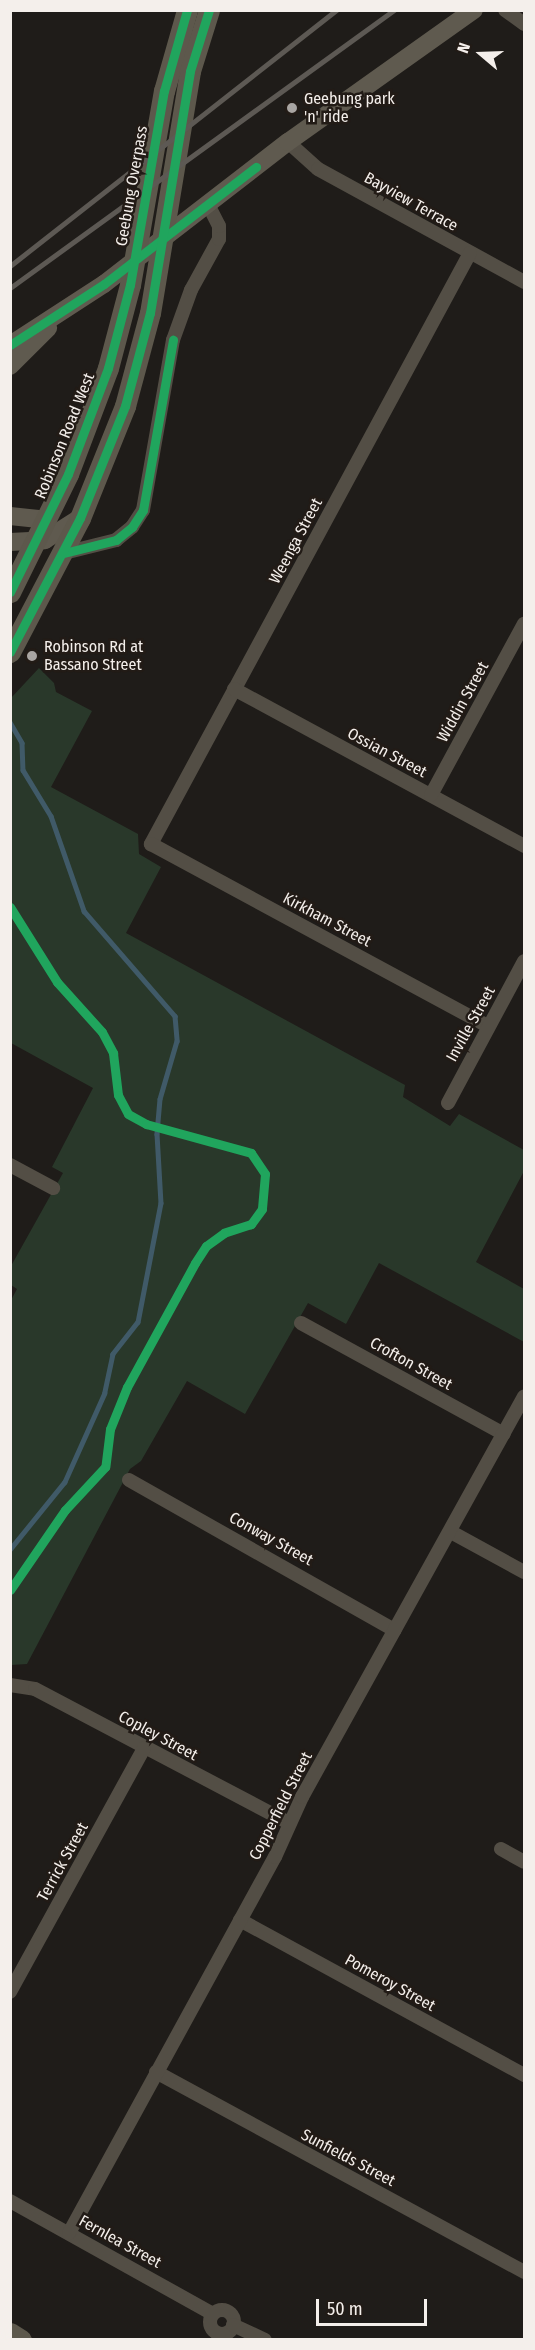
<!DOCTYPE html>
<style>
body{margin:0}
#map{position:relative;width:535px;height:2350px;overflow:hidden;background:#1f1c19;font-family:"Fira Sans Condensed",sans-serif}
div>[style]{position:absolute}
[style*='--x']{left:calc(var(--x)*1px);top:calc(var(--y)*1px);width:calc(var(--w)*1px);rotate:calc(var(--a)*1deg)}
.green>*{inset:0;background:#29382a}
.stream>*{height:4.5px;margin:-2.25px;padding:0 2.25px;transform-origin:2.25px;border-radius:2.25px;background:#405a68}
.street>*{height:14px;margin:-7px;padding:0 7px;transform-origin:7px;border-radius:7px;background:#534e45}
.street>.ring{margin:-7px;padding:0;box-sizing:content-box;background:none;border:14px solid #534e45;border-radius:50%}
.secondary>*{height:18px;margin:-9px;padding:0 9px;transform-origin:9px;border-radius:9px;background:#5f5a4f}
.primary>*{height:21px;margin:-10.5px;padding:0 10.5px;transform-origin:10.5px;border-radius:10.5px;background:#5d584c}
.rail>*{height:4.5px;margin:-2.25px;padding:0 2.25px;transform-origin:2.25px;border-radius:2.25px;background:#5d5954}
.cycleway>*{height:9px;margin:-4.5px;padding:0 4.5px;transform-origin:4.5px;border-radius:4.5px;background:#20a55d}
.dots>*{width:16px;height:16px;translate:-50% -50%;box-sizing:border-box;border:3px solid #221b16;border-radius:50%}
span{translate:-50% -50%;white-space:nowrap;text-align:center;line-height:1.15;-webkit-text-stroke:5px #221b16;paint-order:stroke}
.poi-label{font-size:16px;color:#f4efeb}
.left{translate:0 -50%;text-align:left}
.street-label{font-size:16px;color:#f4efeb}
.frame{position:absolute;inset:0;border:12px solid #f4efeb;pointer-events:none}
.north{position:absolute;left:451px;top:24px;width:60px;height:60px;-webkit-text-stroke:4px #221b16;paint-order:stroke;rotate:289deg;font-size:16px;font-weight:700;line-height:24px;text-align:center;color:#f4efeb}
.north::after{content:'';display:block;margin:auto;width:21px;height:27px;background:#f4efeb;clip-path:polygon(50% 0,100% 100%,50% 72%,0 100%)}
.scale{position:absolute;left:316px;top:2299px;width:111px;height:27px;box-sizing:border-box;border:3px solid #f4efeb;border-top:0;padding-left:8px;font-size:18px;line-height:21px;white-space:nowrap;color:#f4efeb;-webkit-text-stroke:4px #221b16;paint-order:stroke}
</style>
<div id="map">
<div class="green">
<div style="clip-path:polygon(39px 668px,54px 683px,56px 692px,92px 711px,51px 787px,138px 834px,139px 854px,161px 867px,126px 933px,405px 1085px,403px 1097px,450px 1126px,459px 1114px,524px 1150px,524px 1171px,476px 1262px,524px 1289px,524px 1342px,379px 1263px,346px 1324px,308px 1303px,245px 1414px,187px 1381px,141px 1461px,130px 1469px,27px 1664px,11px 1665px,10px 1302px,17px 1289px,11px 1285px,11px 1266px,63px 1173px,52px 1167px,93px 1088px,11px 1043px,11px 698px)"></div>
</div>
<div class="stream">
<div style="--x:10;--y:722;--w:24;--a:60"></div>
<div style="--x:22;--y:743;--w:27;--a:88"></div>
<div style="--x:23;--y:770;--w:54;--a:58.7"></div>
<div style="--x:51;--y:816;--w:101;--a:70.8"></div>
<div style="--x:84;--y:911;--w:139;--a:49.1"></div>
<div style="--x:175;--y:1016;--w:25;--a:85"></div>
<div style="--x:177;--y:1041;--w:60;--a:106.3"></div>
<div style="--x:160;--y:1099;--w:35;--a:95"></div>
<div style="--x:157;--y:1134;--w:69;--a:86.7"></div>
<div style="--x:161;--y:1203;--w:121;--a:100.9"></div>
<div style="--x:138;--y:1322;--w:41;--a:128"></div>
<div style="--x:113;--y:1354;--w:40;--a:102"></div>
<div style="--x:105;--y:1393;--w:98;--a:114.2"></div>
<div style="--x:65;--y:1482;--w:87;--a:129"></div>
</div>
<div class="street">
<div style="--x:505;--y:10;--w:24;--a:36"></div>
<div style="--x:288;--y:142;--w:40;--a:42"></div>
<div style="--x:318;--y:169;--w:235;--a:28.7"></div>
<div style="--x:470;--y:253;--w:672;--a:118.36"></div>
<div style="--x:151;--y:844;--w:383;--a:28.4"></div>
<div style="--x:64;--y:553;--w:54;--a:-14"></div>
<div style="--x:116;--y:540;--w:21;--a:-39"></div>
<div style="--x:132;--y:527;--w:20;--a:-57"></div>
<div style="--x:143;--y:510;--w:173;--a:-80"></div>
<div style="--x:173;--y:340;--w:53;--a:-70.2"></div>
<div style="--x:191;--y:290;--w:58;--a:-61.2"></div>
<div style="--x:219;--y:239;--w:13;--a:-90"></div>
<div style="--x:219;--y:226;--w:22;--a:-117"></div>
<div style="--x:234;--y:689;--w:330;--a:28.4"></div>
<div style="--x:431;--y:795;--w:195;--a:-61.5"></div>
<div style="--x:448;--y:1103;--w:161;--a:-61.8"></div>
<div style="--x:10;--y:1165;--w:49;--a:28.1"></div>
<div style="--x:301;--y:1323;--w:231;--a:28.7"></div>
<div style="--x:129;--y:1480;--w:305;--a:29.5"></div>
<div style="--x:451;--y:1532;--w:83;--a:28.7"></div>
<div style="--x:10;--y:1685;--w:25;--a:9"></div>
<div style="--x:35;--y:1689;--w:287;--a:27.8"></div>
<div style="--x:501;--y:1849;--w:26;--a:29"></div>
<div style="--x:240;--y:1920;--w:324;--a:28.6"></div>
<div style="--x:10;--y:1992;--w:278;--a:-61.2"></div>
<div style="--x:156;--y:2072;--w:419;--a:28.5"></div>
<div style="--x:10;--y:2201;--w:232;--a:29.1"></div>
<div style="--x:69;--y:2233;--w:429;--a:-61.3"></div>
<div style="--x:275;--y:1857;--w:66;--a:-65.8"></div>
<div style="--x:302;--y:1797;--w:458;--a:-61"></div>
<div class="ring" style="left:210px;top:2310px;width:10px;height:10px"></div>
<div style="--x:233;--y:2325;--w:35;--a:25"></div>
</div>
<div class="secondary">
<div style="--x:10;--y:345;--w:112;--a:-33"></div>
<div style="--x:104;--y:284;--w:232;--a:-37.7"></div>
<div style="--x:288;--y:142;--w:228;--a:-35.4"></div>
<div style="--x:10;--y:366;--w:54;--a:-45"></div>
<div style="--x:10;--y:516;--w:36;--a:6"></div>
<div style="--x:10;--y:542;--w:35;--a:-3"></div>
<div style="--x:45;--y:540;--w:41;--a:-32.2"></div>
</div>
<div class="primary">
<div style="--x:10;--y:592;--w:131;--a:-63.8"></div>
<div style="--x:68;--y:474;--w:113;--a:-69.3"></div>
<div style="--x:108;--y:368;--w:86;--a:-75.2"></div>
<div style="--x:130;--y:285;--w:197;--a:-80.1"></div>
<div style="--x:164;--y:91;--w:84;--a:-74.1"></div>
<div style="--x:10;--y:652;--w:151;--a:-62.4"></div>
<div style="--x:80;--y:518;--w:121;--a:-68.1"></div>
<div style="--x:125;--y:406;--w:96;--a:-75"></div>
<div style="--x:150;--y:313;--w:245;--a:-80.6"></div>
<div style="--x:190;--y:71;--w:64;--a:-72.7"></div>
<div style="--x:10;--y:2333;--w:13;--a:32"></div>
</div>
<div class="rail">
<div style="--x:10;--y:266;--w:415;--a:-38.1"></div>
<div style="--x:10;--y:288;--w:474;--a:-35.9"></div>
</div>
<div class="cycleway">
<div style="--x:10;--y:345;--w:112;--a:-33"></div>
<div style="--x:104;--y:284;--w:192;--a:-37.6"></div>
<div style="--x:64;--y:553;--w:54;--a:-14"></div>
<div style="--x:116;--y:540;--w:21;--a:-39"></div>
<div style="--x:132;--y:527;--w:20;--a:-57"></div>
<div style="--x:143;--y:510;--w:173;--a:-80"></div>
<div style="--x:10;--y:592;--w:131;--a:-63.8"></div>
<div style="--x:68;--y:474;--w:113;--a:-69.3"></div>
<div style="--x:108;--y:368;--w:86;--a:-75.2"></div>
<div style="--x:130;--y:285;--w:197;--a:-80.1"></div>
<div style="--x:164;--y:91;--w:84;--a:-74.1"></div>
<div style="--x:10;--y:652;--w:151;--a:-62.4"></div>
<div style="--x:80;--y:518;--w:121;--a:-68.1"></div>
<div style="--x:125;--y:406;--w:96;--a:-75"></div>
<div style="--x:150;--y:313;--w:245;--a:-80.6"></div>
<div style="--x:190;--y:71;--w:64;--a:-72.7"></div>
<div style="--x:10;--y:907;--w:89;--a:57.9"></div>
<div style="--x:57;--y:982;--w:67;--a:48"></div>
<div style="--x:102;--y:1032;--w:24;--a:62"></div>
<div style="--x:113;--y:1053;--w:42;--a:83.2"></div>
<div style="--x:118;--y:1095;--w:21;--a:62"></div>
<div style="--x:128;--y:1114;--w:21;--a:29"></div>
<div style="--x:146;--y:1124;--w:109;--a:15.4"></div>
<div style="--x:251;--y:1153;--w:25;--a:56"></div>
<div style="--x:265;--y:1174;--w:35;--a:95"></div>
<div style="--x:262;--y:1209;--w:19;--a:126"></div>
<div style="--x:251;--y:1224;--w:28;--a:162"></div>
<div style="--x:224;--y:1233;--w:22;--a:144"></div>
<div style="--x:206;--y:1246;--w:20;--a:123"></div>
<div style="--x:195;--y:1263;--w:141;--a:118.7"></div>
<div style="--x:127;--y:1387;--w:45;--a:112"></div>
<div style="--x:110;--y:1429;--w:38;--a:97"></div>
<div style="--x:105;--y:1467;--w:59;--a:132.9"></div>
<div style="--x:65;--y:1510;--w:97;--a:124.5"></div>
</div>
<div class="dots">
<div style="left:292px;top:108px;background:#a9a5a2"></div>
<div style="left:32px;top:656px;background:#a9a5a2"></div>
</div>
<div class="poi-label">
<span class="left" style="left:304px;top:108px">Geebung park<br>'n' ride</span>
<span class="left" style="left:44px;top:656px">Robinson Rd at<br>Bassano Street</span>
</div>
<div class="street-label">
<span style="left:132px;top:186px;rotate:-80deg">Geebung Overpass</span>
<span style="left:411px;top:202px;rotate:29deg">Bayview Terrace</span>
<span style="left:65px;top:436px;rotate:-68deg">Robinson Road West</span>
<span style="left:296px;top:541px;rotate:-62deg">Weenga Street</span>
<span style="left:463px;top:702px;rotate:-61deg">Widdin Street</span>
<span style="left:387px;top:753px;rotate:28deg">Ossian Street</span>
<span style="left:327px;top:920px;rotate:28deg">Kirkham Street</span>
<span style="left:471px;top:1024px;rotate:-61deg">Inville Street</span>
<span style="left:411px;top:1364px;rotate:29deg">Crofton Street</span>
<span style="left:271px;top:1539px;rotate:29deg">Conway Street</span>
<span style="left:158px;top:1736px;rotate:28deg">Copley Street</span>
<span style="left:281px;top:1806px;rotate:-63deg">Copperfield Street</span>
<span style="left:63px;top:1862px;rotate:-61deg">Terrick Street</span>
<span style="left:390px;top:1983px;rotate:29deg">Pomeroy Street</span>
<span style="left:348px;top:2158px;rotate:28deg">Sunfields Street</span>
<span style="left:120px;top:2242px;rotate:29deg">Fernlea Street</span>
</div>
<div class="frame"></div>
<div class="north">N</div>
<div class="scale">50 m</div>
</div>
